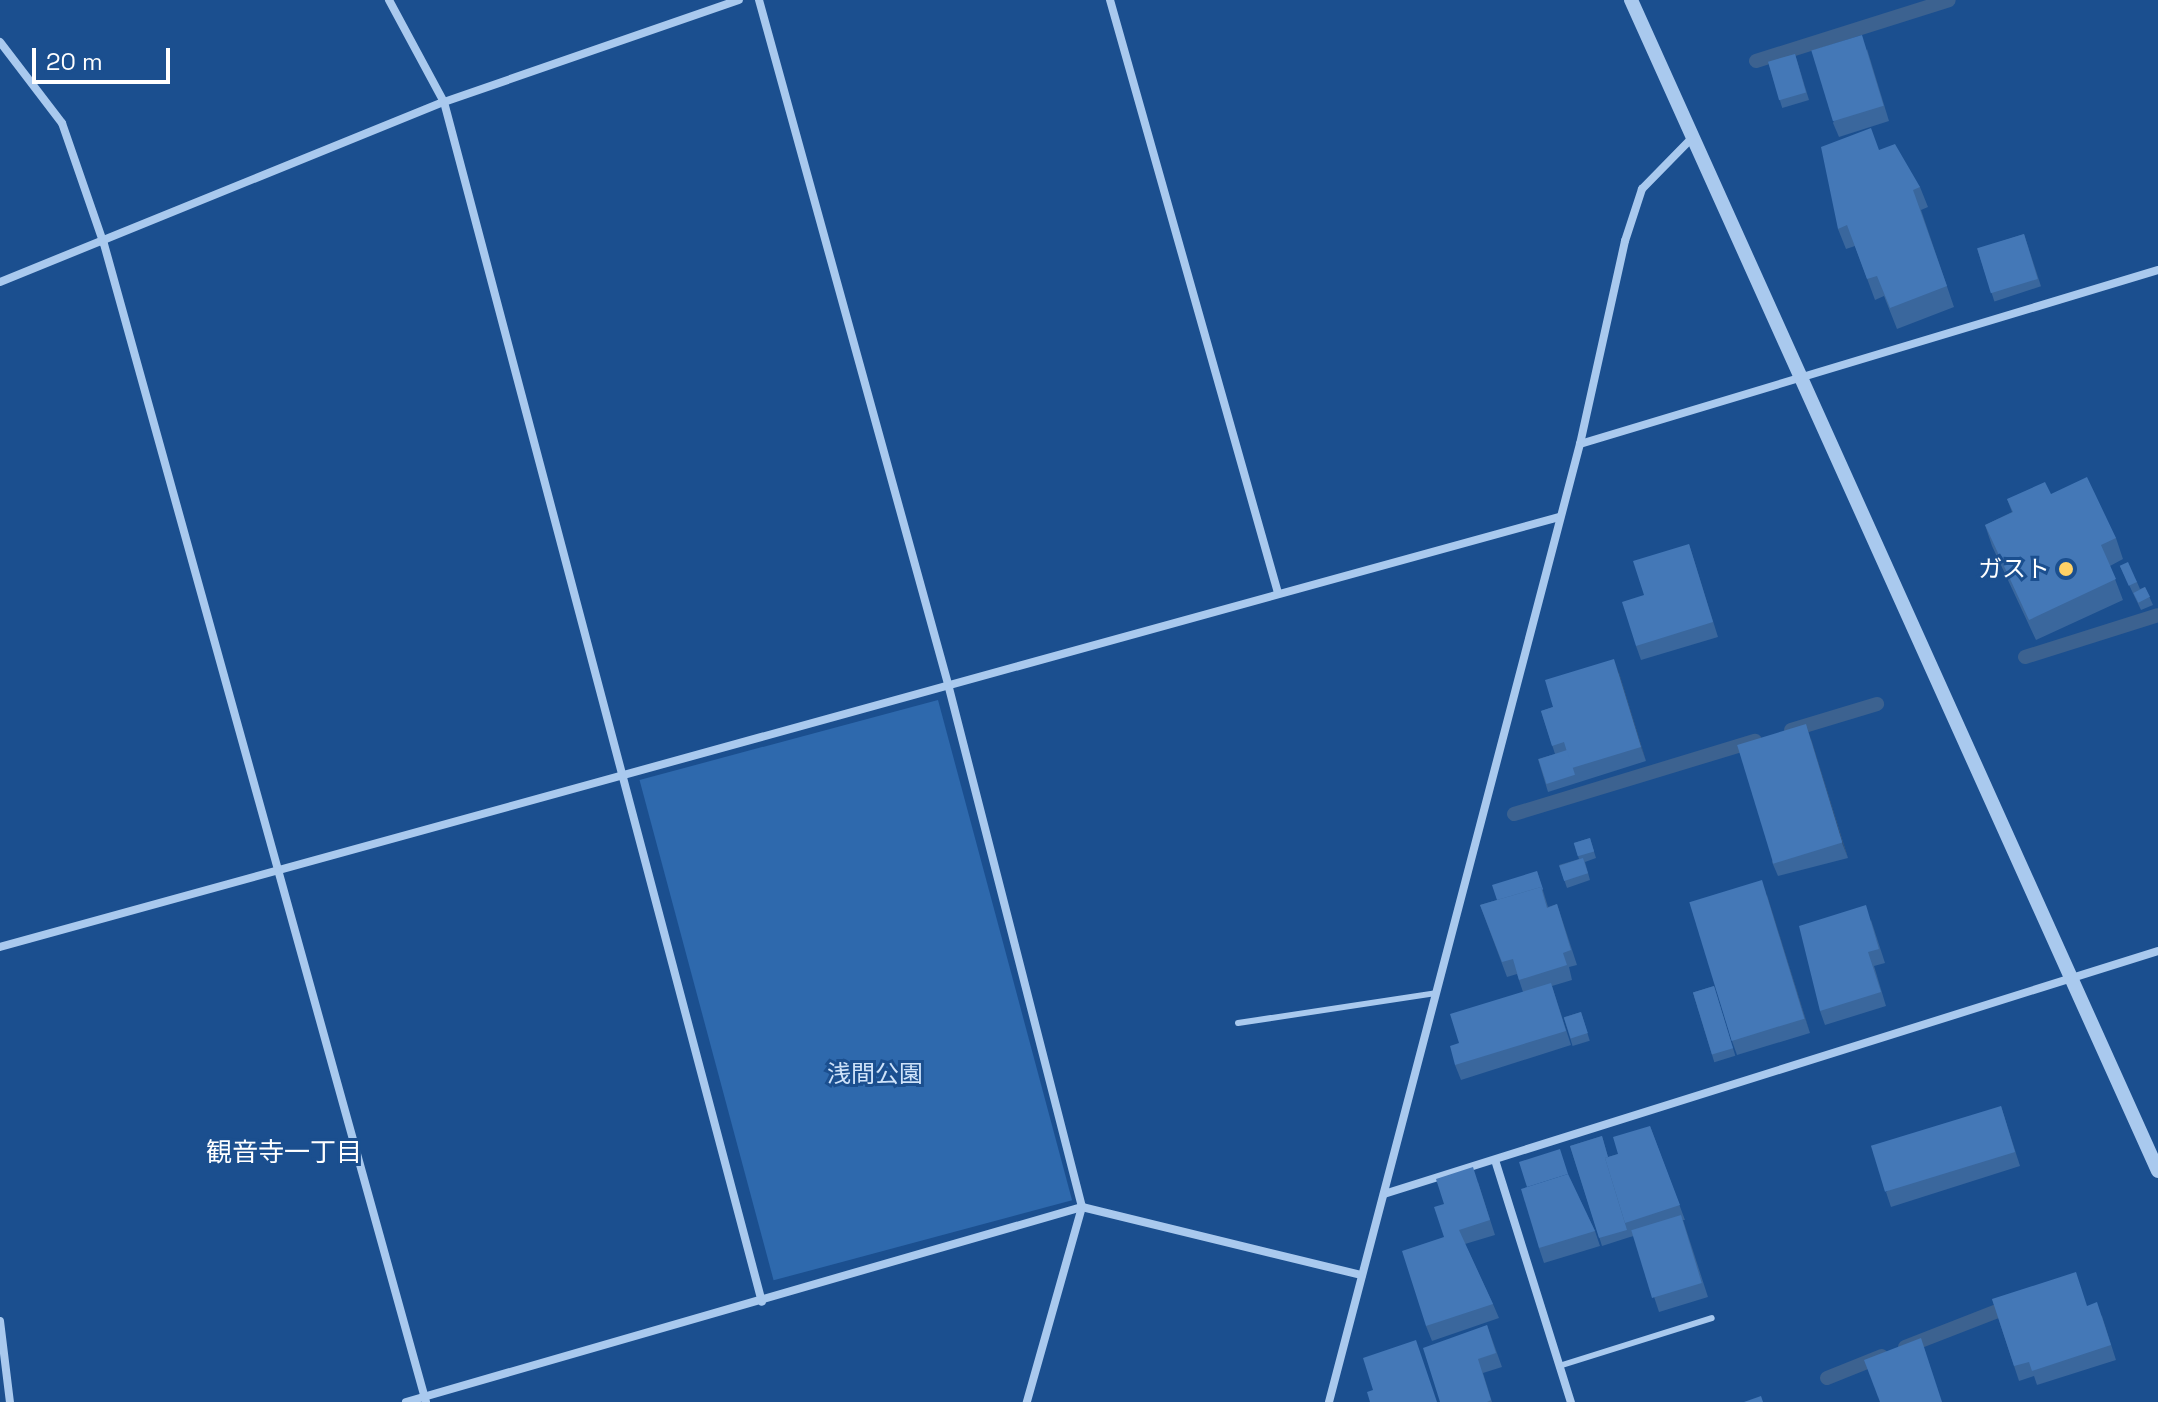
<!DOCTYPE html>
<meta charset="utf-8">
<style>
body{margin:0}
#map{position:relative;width:2158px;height:1402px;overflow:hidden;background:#1b4f8f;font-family:"Space Grotesk","Noto Sans JP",sans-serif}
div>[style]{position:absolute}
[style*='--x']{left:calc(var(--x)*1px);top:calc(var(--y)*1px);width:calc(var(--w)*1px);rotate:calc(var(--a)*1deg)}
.green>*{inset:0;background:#2e69ad;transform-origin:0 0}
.stream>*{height:14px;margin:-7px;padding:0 7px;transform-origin:7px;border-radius:7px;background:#3c6290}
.service>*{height:6px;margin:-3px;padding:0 3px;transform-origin:3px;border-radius:3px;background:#a9c9ee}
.minor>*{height:8px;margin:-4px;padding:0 4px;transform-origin:4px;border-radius:4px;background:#a9c9ee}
.tertiary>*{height:14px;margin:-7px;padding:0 7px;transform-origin:7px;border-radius:7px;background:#a9c9ee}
.wall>*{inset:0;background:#3a679d;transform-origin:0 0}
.shaded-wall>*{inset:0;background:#305480}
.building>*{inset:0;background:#4478b7;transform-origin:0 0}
.dots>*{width:22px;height:22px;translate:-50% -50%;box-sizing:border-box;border:4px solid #1b4f8f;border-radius:50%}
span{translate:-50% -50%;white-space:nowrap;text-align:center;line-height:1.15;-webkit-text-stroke:6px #1b4f8f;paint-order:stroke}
.poi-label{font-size:24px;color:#fff}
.right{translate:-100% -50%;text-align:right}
.park-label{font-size:24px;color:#cfe3fa}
.neighbourhood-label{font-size:26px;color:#fff}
.scale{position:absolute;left:32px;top:48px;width:138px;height:36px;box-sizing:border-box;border:4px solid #fff;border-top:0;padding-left:10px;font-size:24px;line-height:28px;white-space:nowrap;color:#fff;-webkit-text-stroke:6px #1b4f8f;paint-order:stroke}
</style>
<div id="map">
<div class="green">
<div style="left:938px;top:700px;width:518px;height:309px;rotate:75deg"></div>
</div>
<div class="stream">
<div style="--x:1756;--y:61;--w:202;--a:-17.5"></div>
<div style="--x:2025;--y:657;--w:139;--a:-17.5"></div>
<div style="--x:1791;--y:730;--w:90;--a:-16.8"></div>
<div style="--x:1514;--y:814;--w:252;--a:-16.9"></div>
<div style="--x:1905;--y:1347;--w:116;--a:-21.3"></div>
<div style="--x:1827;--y:1378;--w:59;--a:-21.8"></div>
</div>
<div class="service">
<div style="--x:1238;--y:1023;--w:200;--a:-8.6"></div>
<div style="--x:1559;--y:1366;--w:160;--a:-17.4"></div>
</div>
<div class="minor">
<div style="--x:389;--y:0;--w:116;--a:61.7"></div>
<div style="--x:444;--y:102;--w:1241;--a:75.16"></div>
<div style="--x:759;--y:0;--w:710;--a:74.55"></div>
<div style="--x:948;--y:684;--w:540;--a:75.63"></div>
<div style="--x:1082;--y:1207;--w:203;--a:105.8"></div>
<div style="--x:1110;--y:0;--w:616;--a:74.18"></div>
<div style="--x:0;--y:42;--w:102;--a:52.6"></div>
<div style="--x:62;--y:123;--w:128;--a:70.9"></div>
<div style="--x:104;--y:244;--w:1202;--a:74.46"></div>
<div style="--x:0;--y:282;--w:479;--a:-22.1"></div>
<div style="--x:444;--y:102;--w:312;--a:-19.1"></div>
<div style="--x:1580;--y:444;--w:604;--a:-16.75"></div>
<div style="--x:0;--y:947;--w:1617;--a:-15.42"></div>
<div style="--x:1495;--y:1160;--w:254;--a:72.6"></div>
<div style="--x:1384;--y:1194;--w:811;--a:-17.43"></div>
<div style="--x:0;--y:1321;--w:82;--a:83"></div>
<div style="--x:406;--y:1402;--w:704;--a:-16.09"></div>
<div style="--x:1082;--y:1207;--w:288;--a:13.7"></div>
<div style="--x:1329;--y:1402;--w:990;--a:-75.32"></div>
<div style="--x:1580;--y:444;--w:208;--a:-77.5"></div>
<div style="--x:1625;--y:241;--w:55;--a:-71.9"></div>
<div style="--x:1642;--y:189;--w:71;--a:-45.6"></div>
</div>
<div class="tertiary">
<div style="--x:1631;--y:0;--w:1284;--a:65.77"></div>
</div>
<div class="wall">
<div style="clip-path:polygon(1867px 49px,1889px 121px,1839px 137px,1833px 123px)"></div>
<div style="left:1795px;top:54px;width:48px;height:28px;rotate:73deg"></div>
<div style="clip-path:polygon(1879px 150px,1920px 187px,1928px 207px,1921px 210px,1954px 307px,1897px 329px,1884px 296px,1875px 300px,1855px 246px,1846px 249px,1838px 229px)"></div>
<div style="left:2024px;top:234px;width:55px;height:49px;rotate:72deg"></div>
<div style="clip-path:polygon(2051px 494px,2116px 538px,2123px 559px,2110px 566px,2123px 600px,2036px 640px,1992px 546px,1985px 525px,2012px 512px,2007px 499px)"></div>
<div style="clip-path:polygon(1689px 544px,1718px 637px,1641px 660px,1636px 646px,1644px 595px)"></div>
<div style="clip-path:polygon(2120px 566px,2137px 582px,2140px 589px,2145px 587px,2153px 605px,2141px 610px)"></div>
<div style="clip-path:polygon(1619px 673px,1646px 761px,1548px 792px,1538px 759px,1555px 754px,1541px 711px,1553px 707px)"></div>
<div style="clip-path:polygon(1811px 739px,1848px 858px,1778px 876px,1772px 862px)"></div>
<div style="clip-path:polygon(1590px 838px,1596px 858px,1585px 862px,1590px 880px,1567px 888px,1559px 865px,1579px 859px,1574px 843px)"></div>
<div style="clip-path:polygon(1537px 871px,1548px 907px,1557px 904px,1577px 965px,1569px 967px,1572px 980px,1552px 986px,1571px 1045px,1461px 1080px,1455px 1065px,1459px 1043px,1523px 992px,1517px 974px,1507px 977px,1480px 905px,1497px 900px)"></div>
<div style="clip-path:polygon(1767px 895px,1810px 1033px,1737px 1055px,1732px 1041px)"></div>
<div style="clip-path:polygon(1871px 920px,1885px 963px,1874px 966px,1886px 1006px,1825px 1025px,1820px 1011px)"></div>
<div style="left:1714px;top:986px;width:73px;height:22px;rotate:73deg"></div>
<div style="left:1581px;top:1012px;width:30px;height:18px;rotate:73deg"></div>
<div style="clip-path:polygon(2001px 1106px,2020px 1166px,1891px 1207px,1886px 1192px)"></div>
<div style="clip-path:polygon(1650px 1126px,1685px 1220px,1683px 1220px,1708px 1297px,1659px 1312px,1634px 1236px,1630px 1237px,1628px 1229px,1630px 1237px,1602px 1246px,1570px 1146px,1602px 1136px,1608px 1157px,1618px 1154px)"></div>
<div style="clip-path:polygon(1570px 1179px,1595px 1231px,1600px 1246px,1544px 1263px,1539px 1248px)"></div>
<div style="clip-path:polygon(1478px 1182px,1495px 1235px,1465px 1244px,1493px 1304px,1499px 1318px,1432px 1341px,1426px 1326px,1444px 1237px,1444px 1204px)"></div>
<div style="clip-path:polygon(1992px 1299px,2087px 1306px,2102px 1316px,2116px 1360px,2037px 1385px,2034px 1376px,2019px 1381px)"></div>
<div style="clip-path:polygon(1487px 1325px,1502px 1367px,1483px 1373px,1492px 1402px,1440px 1402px)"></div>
</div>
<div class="shaded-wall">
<div style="clip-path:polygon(1614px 659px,1619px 673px,1646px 761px,1641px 747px)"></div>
<div style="clip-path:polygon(1806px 724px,1811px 739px,1848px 858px,1842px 843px)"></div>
<div style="clip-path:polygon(1762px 880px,1767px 895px,1810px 1033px,1805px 1018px)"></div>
</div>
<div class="building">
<div style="left:1862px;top:35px;width:74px;height:53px;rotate:73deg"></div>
<div style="left:1795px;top:54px;width:40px;height:28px;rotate:74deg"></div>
<div style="clip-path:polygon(1871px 128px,1879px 150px,1895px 144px,1920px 187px,1913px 190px,1947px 286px,1890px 308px,1877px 276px,1867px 279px,1847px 225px,1838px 229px,1821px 147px)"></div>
<div style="left:2024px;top:234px;width:47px;height:49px;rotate:73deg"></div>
<div style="clip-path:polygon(2087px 477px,2116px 538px,2101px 545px,2116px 579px,2029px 620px,1985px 525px,2013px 512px,2007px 499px,2045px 482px,2051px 494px)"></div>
<div style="clip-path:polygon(1689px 544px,1713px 622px,1636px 646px,1622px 602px,1644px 595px,1633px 561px)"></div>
<div style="left:2128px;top:562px;width:22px;height:9px;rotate:66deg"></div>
<div style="left:2145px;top:587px;width:11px;height:13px;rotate:63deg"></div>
<div style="clip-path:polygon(1614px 659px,1641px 747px,1572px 768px,1564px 742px,1552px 746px,1541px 711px,1553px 707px,1545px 680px)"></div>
<div style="left:1806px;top:724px;width:124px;height:72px;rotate:73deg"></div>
<div style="left:1567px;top:750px;width:26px;height:30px;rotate:72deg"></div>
<div style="left:1590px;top:838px;width:14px;height:17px;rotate:73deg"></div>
<div style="left:1583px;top:858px;width:16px;height:25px;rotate:72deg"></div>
<div style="clip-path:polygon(1537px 871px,1543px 889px,1542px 890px,1541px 887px,1497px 900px,1492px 885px)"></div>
<div style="left:1762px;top:880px;width:145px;height:76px;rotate:73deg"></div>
<div style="clip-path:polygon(1541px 887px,1547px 908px,1557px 904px,1571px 950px,1563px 953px,1567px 965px,1519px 980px,1513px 959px,1502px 962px,1480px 905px)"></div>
<div style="clip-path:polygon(1866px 905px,1879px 949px,1868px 952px,1881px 992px,1820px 1011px,1799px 926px)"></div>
<div style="clip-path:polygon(1551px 983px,1566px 1031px,1455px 1065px,1450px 1046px,1459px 1043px,1450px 1014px)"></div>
<div style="left:1714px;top:986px;width:65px;height:22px;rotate:73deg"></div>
<div style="left:1581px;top:1012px;width:22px;height:18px;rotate:72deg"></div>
<div style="left:2001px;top:1106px;width:48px;height:136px;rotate:73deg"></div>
<div style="clip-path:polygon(1650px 1126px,1680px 1205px,1625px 1223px,1605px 1158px,1618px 1154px,1613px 1137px)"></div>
<div style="clip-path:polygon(1602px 1136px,1608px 1157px,1605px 1158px,1627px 1230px,1599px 1238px,1570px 1146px)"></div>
<div style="clip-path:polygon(1560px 1149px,1569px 1177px,1568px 1174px,1527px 1187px,1519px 1162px)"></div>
<div style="clip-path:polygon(1473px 1167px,1490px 1220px,1459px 1230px,1493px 1304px,1426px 1326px,1402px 1251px,1444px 1237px,1434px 1207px,1444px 1204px,1436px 1179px)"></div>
<div style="clip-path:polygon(1568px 1174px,1595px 1231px,1539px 1248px,1521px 1189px)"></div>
<div style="left:1681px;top:1215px;width:71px;height:52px;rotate:73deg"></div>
<div style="clip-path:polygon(2076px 1272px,2087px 1306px,2097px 1302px,2111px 1345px,2032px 1371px,2029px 1362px,2014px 1366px,1992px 1299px)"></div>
<div style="clip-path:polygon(1487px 1325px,1496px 1353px,1478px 1359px,1491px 1400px,1487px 1402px,1440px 1402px,1423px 1348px)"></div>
<div style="clip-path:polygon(1921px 1338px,1942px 1402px,1880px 1402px,1864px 1360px)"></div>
<div style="clip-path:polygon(1416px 1340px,1437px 1402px,1370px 1402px,1367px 1392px,1373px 1390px,1363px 1358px)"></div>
<div style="clip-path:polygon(1761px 1396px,1763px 1402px,1744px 1402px)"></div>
</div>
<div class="dots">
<div style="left:2066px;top:569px;background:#ffd166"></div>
</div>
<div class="poi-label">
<span class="right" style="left:2050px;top:569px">ガスト</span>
</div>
<div class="park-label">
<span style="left:875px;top:1074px">浅間公園</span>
</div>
<div class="neighbourhood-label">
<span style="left:284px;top:1153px">観音寺一丁目</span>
</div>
<div class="scale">20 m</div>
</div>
